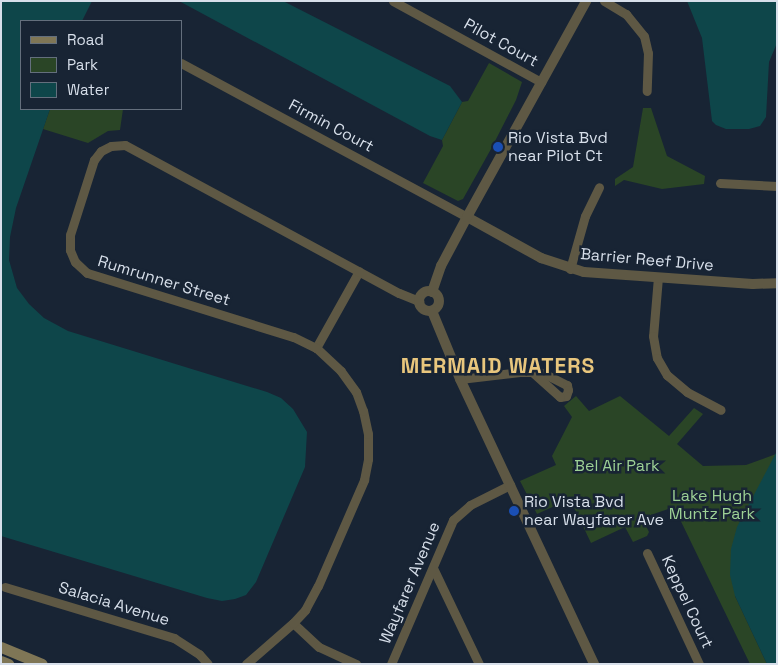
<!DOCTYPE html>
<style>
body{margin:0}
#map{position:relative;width:778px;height:665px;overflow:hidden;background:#182434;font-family:"Space Grotesk",sans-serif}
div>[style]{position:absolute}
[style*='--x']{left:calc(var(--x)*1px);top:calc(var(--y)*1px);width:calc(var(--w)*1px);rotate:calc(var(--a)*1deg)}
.green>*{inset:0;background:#2a4526}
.water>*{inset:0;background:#0e464a}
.minor>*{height:9px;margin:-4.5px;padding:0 4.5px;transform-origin:4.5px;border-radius:4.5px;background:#5e5844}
.tertiary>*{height:10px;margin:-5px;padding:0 5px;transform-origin:5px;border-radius:5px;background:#5e5844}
.tertiary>.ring{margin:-5px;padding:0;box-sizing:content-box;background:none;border:10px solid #5e5844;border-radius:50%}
.secondary>*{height:11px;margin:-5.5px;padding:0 5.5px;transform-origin:5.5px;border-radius:5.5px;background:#7f7656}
.dots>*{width:14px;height:14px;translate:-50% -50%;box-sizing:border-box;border:2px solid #182434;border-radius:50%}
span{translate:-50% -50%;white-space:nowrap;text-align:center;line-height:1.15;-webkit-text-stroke:5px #182434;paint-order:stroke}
.street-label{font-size:16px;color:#d7dfea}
.poi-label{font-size:16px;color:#d7dfea}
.left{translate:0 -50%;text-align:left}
.park-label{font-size:16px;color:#9dd195}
.district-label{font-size:21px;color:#e8c67d;font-weight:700;letter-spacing:1px}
.frame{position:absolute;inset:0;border:2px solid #d7dfea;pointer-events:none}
.legend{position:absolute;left:20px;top:20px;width:162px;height:90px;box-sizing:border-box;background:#182434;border:1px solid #646f7d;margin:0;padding:6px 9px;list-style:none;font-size:15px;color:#d7dfea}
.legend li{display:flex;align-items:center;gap:10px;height:25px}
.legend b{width:25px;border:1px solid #646f7d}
</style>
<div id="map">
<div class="green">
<div style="clip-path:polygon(489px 63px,522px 82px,516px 100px,491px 149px,463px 199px,458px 201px,423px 183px,443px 146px,442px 140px,462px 102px,468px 101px)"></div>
<div style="clip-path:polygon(643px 108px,651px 108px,667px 156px,705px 176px,704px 184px,662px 189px,624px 180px,615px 186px,615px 179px,633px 167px)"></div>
<div style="clip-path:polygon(50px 109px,123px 109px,120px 130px,108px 131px,88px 143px,43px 129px)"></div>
<div style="clip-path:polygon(576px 396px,589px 411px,620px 396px,669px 436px,694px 408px,703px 414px,677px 444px,703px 466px,746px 465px,776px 454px,766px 474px,735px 596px,767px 664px,750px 664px,674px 507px,642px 518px,649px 532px,647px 536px,633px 542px,625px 527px,591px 543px,570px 499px,537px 514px,520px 481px,556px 465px,552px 456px,572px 417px,564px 406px)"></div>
</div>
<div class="water">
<div style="clip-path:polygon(1px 1px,92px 1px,82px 21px,21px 21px,21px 109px,50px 109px,16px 208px,10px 237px,9px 260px,17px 288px,29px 304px,44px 318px,68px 331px,267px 392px,281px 398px,293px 409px,307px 432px,305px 467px,256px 582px,246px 595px,235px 599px,222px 601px,207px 598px,1px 536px)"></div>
<div style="clip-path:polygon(179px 1px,283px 1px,450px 86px,462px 102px,442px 140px,430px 136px)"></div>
<div style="clip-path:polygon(687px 1px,777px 1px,777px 43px,769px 62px,766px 117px,760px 126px,749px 129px,726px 129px,716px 125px,712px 121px,702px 38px)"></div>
<div style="clip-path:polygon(777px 451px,777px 664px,767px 664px,735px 596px,730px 575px,731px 549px,737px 527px)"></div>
</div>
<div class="minor">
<div style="--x:393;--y:1;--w:169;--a:28.7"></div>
<div style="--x:604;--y:1;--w:26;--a:31"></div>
<div style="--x:626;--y:14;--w:28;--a:51"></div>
<div style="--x:644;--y:36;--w:17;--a:77"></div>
<div style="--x:648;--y:53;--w:38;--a:92"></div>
<div style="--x:181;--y:63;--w:325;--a:28.3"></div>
<div style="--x:720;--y:183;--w:57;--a:3"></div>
<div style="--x:570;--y:269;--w:55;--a:-74.2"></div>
<div style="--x:585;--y:216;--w:32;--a:-64"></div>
<div style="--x:658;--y:277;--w:59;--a:94.8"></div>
<div style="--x:653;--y:336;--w:22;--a:80"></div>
<div style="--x:657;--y:358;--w:20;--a:60"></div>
<div style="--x:667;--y:375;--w:26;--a:40"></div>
<div style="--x:687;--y:392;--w:38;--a:28"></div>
<div style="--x:316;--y:348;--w:88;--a:-60.8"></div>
<div style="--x:460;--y:379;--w:60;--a:-6.7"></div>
<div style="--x:520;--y:372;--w:12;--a:0"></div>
<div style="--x:532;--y:372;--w:11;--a:5"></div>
<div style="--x:543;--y:373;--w:27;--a:27"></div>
<div style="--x:567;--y:385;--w:5;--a:79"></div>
<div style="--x:568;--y:390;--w:6;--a:108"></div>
<div style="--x:566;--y:396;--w:6;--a:171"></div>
<div style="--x:560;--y:397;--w:38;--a:-138"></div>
<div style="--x:647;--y:553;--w:123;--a:64.9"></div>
<div style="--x:433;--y:568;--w:106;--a:64.4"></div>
<div style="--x:5;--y:587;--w:177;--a:16.8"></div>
<div style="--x:174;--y:638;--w:30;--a:33"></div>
<div style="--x:199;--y:654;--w:13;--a:48"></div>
<div style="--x:293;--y:623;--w:35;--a:43"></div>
<div style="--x:319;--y:647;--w:41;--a:24.7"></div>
<div style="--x:246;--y:664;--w:62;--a:-41.1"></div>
<div style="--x:293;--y:623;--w:18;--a:-47"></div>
<div style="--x:305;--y:610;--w:27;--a:-62"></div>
<div style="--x:318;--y:586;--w:116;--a:-66.5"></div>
<div style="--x:364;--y:480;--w:21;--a:-79"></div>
<div style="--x:368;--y:459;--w:25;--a:-90"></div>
<div style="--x:368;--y:434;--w:24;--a:-102"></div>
<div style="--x:363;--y:411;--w:20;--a:-110"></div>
<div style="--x:356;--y:392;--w:26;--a:-126"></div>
<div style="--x:341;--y:371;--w:34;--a:-137"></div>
<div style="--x:316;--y:348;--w:25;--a:-154"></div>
<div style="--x:293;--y:337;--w:216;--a:-162.7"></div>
<div style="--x:87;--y:273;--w:16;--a:-137"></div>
<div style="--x:75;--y:262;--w:13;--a:-113"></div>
<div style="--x:70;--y:250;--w:15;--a:-90"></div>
<div style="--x:70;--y:235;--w:79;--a:-72.3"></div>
<div style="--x:94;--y:160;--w:11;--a:-52"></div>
<div style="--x:101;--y:151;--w:11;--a:-27"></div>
<div style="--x:111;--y:146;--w:14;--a:-4"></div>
<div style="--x:125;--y:145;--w:311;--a:28.4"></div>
<div style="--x:399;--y:293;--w:22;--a:22"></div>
<div style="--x:391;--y:664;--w:157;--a:-66.7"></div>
<div style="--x:453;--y:520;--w:23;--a:-41"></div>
<div style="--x:470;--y:505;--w:45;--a:-26.6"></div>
</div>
<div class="tertiary">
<div style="--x:467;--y:217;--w:85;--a:29"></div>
<div style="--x:541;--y:258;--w:45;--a:18"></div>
<div style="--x:584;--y:272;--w:169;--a:4.1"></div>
<div style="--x:753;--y:284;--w:24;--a:-2"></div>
<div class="ring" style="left:419px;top:291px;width:10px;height:10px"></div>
<div style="--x:432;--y:292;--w:28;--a:-71"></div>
<div style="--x:441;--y:266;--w:55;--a:-62"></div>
<div style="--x:467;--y:217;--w:247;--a:-61.1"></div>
<div style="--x:432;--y:311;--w:74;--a:67.6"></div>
<div style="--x:460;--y:379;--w:315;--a:64.8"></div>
</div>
<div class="secondary">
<div style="--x:1;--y:647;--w:44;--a:22.5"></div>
<div style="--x:1;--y:661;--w:8;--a:23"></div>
</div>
<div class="dots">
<div style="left:498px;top:147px;background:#1a4fb4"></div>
<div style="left:514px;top:511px;background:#1a4fb4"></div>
</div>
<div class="street-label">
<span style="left:501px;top:43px;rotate:29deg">Pilot Court</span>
<span style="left:331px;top:126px;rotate:28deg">Firmin Court</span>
<span style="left:647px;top:260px;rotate:5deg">Barrier Reef Drive</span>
<span style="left:164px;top:281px;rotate:17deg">Rumrunner Street</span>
<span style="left:410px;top:583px;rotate:-67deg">Wayfarer Avenue</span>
<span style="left:687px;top:602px;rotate:65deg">Keppel Court</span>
<span style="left:114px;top:604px;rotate:17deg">Salacia Avenue</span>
</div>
<div class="poi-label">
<span class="left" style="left:508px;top:147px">Rio Vista Bvd<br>near Pilot Ct</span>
<span class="left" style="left:524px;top:511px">Rio Vista Bvd<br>near Wayfarer Ave</span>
</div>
<div class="park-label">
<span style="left:617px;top:466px">Bel Air Park</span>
<span style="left:712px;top:505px">Lake Hugh<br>Muntz Park</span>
</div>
<div class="district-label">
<span style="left:498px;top:366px">MERMAID WATERS</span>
</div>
<div class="frame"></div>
<ul class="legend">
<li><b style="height:6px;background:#7f7656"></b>Road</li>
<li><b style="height:14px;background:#2a4526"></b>Park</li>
<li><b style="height:14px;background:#0e464a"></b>Water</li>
</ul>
</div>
